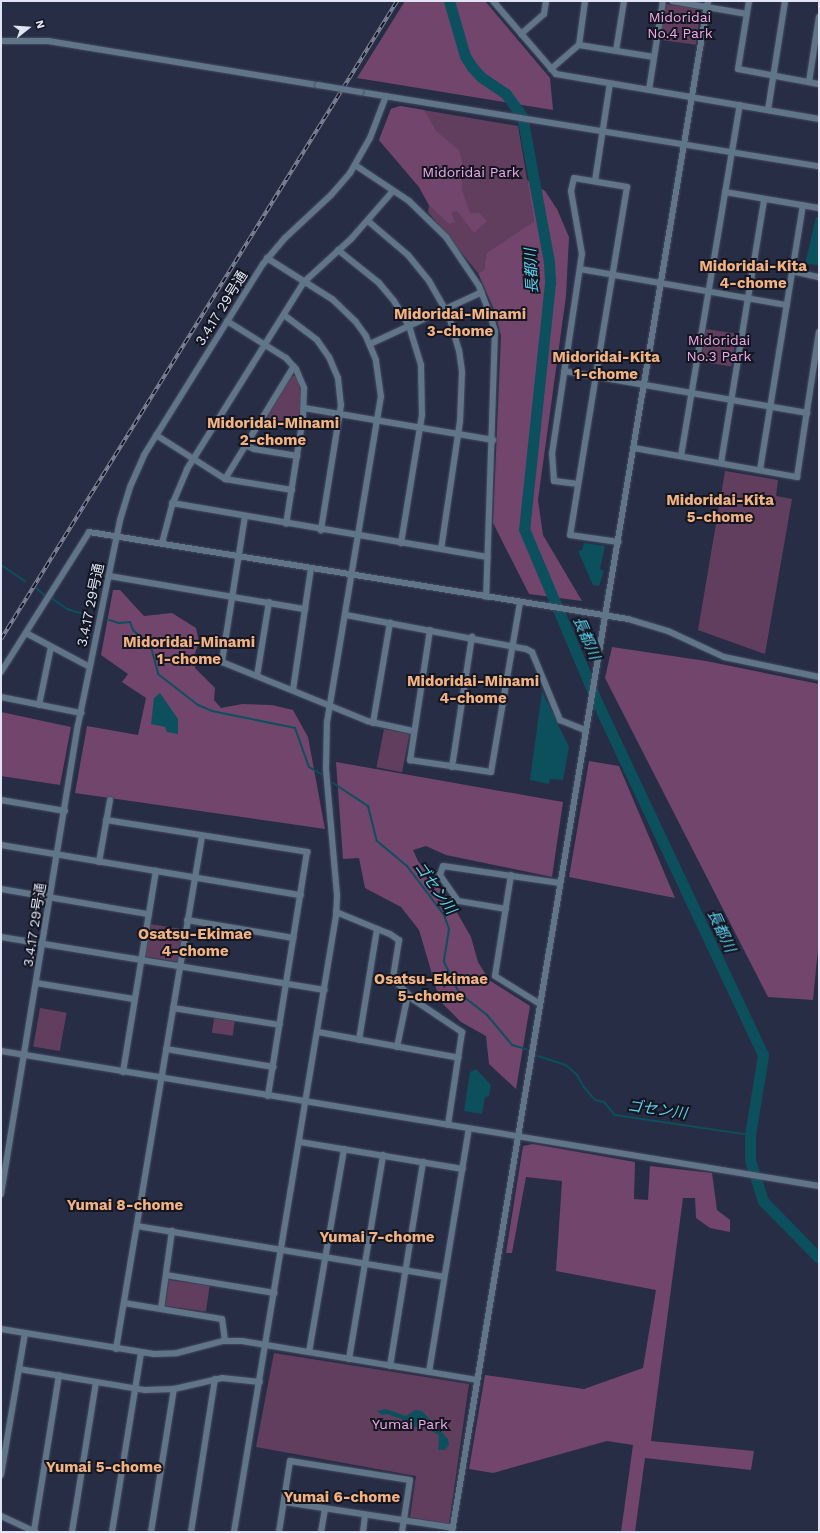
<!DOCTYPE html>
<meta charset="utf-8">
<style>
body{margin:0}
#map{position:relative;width:820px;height:1533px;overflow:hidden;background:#272d45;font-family:"Work Sans","Noto Sans JP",sans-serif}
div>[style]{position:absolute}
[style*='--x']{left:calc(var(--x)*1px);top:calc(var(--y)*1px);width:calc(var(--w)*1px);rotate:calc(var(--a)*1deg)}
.green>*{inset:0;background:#623e5e;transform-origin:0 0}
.forest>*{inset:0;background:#71456c}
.water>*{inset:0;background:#0c505d}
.stream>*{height:2px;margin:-1px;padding:0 1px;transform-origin:1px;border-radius:1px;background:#0c505d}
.river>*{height:11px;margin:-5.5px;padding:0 5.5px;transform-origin:5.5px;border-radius:5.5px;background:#0c505d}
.roads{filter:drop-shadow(0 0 1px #454a61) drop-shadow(0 0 1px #454a61)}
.minor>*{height:6px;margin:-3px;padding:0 3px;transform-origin:3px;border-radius:3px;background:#607587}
.rail>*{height:3.5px;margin-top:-1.75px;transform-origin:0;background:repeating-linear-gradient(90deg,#131621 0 6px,#7f8498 0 12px);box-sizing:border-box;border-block:1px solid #7f8498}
.bridges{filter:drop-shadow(0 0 1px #454a61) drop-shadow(0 0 1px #454a61)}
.minor-bridge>*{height:6px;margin:-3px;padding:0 3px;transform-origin:3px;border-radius:3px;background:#607587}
span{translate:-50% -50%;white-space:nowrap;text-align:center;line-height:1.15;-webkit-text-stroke:4px #131621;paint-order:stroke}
.park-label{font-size:14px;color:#f0aae7}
.street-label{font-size:14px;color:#e0e4f4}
.neighbourhood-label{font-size:15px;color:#f3b380;font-weight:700}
.water-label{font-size:15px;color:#5bd3ee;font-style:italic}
.frame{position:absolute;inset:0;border:2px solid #e0e4f4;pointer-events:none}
.north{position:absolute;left:8px;top:8px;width:40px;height:40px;-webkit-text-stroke:3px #131621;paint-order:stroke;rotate:73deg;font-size:11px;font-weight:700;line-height:16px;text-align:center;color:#e0e4f4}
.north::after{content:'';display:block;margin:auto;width:14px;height:18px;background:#e0e4f4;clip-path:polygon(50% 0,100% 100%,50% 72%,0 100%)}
</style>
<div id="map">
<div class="green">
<div style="left:665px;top:4px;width:36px;height:36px;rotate:8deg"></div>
<div style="clip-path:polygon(400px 106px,518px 126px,534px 221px,486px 253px,484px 270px,478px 273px,428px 212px,429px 205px,419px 187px,379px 140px,391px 109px)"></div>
<div style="left:706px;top:329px;width:31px;height:33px;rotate:9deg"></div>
<div style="clip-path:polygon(292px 376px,296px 376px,302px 393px,298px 427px,263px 422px)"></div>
<div style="clip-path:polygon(725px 471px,778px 480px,776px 496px,792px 499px,765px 654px,698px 630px)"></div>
<div style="left:384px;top:729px;width:26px;height:39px;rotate:11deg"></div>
<div style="left:150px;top:924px;width:33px;height:33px;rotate:9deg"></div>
<div style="left:40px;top:1008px;width:27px;height:39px;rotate:10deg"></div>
<div style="left:214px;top:1018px;width:21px;height:15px;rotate:8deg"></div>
<div style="left:169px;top:1280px;width:41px;height:26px;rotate:8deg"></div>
<div style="clip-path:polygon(274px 1353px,469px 1384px,449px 1524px,410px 1517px,416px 1476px,256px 1447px)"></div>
</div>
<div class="forest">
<div style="clip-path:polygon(405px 1px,485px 1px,550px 78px,553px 110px,357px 78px)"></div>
<div style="clip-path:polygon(400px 106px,424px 110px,436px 131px,459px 150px,462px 161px,462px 190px,470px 213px,479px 213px,487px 221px,474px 233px,457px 211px,451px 212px,455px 222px,449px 224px,429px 205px,419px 187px,379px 140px,391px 109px)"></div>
<div style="clip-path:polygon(527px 180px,545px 191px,557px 209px,569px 237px,566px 296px,538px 500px,543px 535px,582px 601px,529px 594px,493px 523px,501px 336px,495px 312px,478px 273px,484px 270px,486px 253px,534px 221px)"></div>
<div style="clip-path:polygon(113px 590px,120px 590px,144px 616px,172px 613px,196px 628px,199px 642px,195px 653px,195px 668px,215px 688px,214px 700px,221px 708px,242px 704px,272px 705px,293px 710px,308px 737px,325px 829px,75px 793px,87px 726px,138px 735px,146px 698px,122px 682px,128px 674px,101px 655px)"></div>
<div style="clip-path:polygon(612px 647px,706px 661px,819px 684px,819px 939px,813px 1000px,768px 997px,605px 678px)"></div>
<div style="clip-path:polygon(1px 712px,71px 727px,60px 785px,1px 776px)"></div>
<div style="clip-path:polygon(589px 761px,619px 766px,675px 898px,569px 877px)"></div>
<div style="clip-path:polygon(336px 762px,563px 802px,552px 877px,446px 855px,426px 846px,413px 850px,418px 861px,451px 902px,471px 937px,478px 962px,489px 980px,530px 1006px,516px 1089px,489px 1064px,486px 1036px,461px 1022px,440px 1001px,419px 930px,401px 907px,365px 888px,359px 858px,343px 859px)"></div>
<div style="clip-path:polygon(533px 1144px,635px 1162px,634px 1199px,648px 1200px,650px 1166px,712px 1173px,717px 1210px,730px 1220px,730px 1232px,710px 1228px,696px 1218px,695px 1198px,683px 1198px,651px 1441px,754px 1451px,751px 1470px,645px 1458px,635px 1532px,621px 1532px,633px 1445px,607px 1441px,493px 1473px,469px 1469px,485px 1375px,584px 1389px,643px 1368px,656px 1290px,556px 1271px,562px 1181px,526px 1177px,512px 1253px,506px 1253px,523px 1146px)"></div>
</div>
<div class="water">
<div style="clip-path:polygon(816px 217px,819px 217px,819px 265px,805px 264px)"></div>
<div style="clip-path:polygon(584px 543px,605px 546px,600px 569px,604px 571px,599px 586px,593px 585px,578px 551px,582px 550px)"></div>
<div style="clip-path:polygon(542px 691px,569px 747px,563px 780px,550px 779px,549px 784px,530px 780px)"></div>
<div style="clip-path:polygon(160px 693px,178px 719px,178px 734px,167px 732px,165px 727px,151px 724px,154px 698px)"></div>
<div style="clip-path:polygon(476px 1069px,491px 1085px,489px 1096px,485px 1097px,482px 1114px,464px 1111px,470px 1072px)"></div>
<div style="clip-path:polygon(386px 1409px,406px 1416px,415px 1410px,422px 1411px,448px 1439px,449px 1445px,445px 1450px,438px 1450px,439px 1435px,424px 1427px,415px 1427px,407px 1421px,387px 1414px,382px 1415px,377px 1411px)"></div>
</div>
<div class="stream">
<div style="--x:1;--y:565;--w:29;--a:34"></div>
<div style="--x:36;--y:588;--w:11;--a:41"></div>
<div style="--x:53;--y:599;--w:17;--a:36"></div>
<div style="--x:67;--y:609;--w:28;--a:17"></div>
<div style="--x:109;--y:620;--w:10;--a:17"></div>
<div style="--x:119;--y:623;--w:11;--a:-5"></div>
<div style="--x:130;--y:622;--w:9;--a:69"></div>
<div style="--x:133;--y:630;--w:25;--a:43"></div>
<div style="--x:151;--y:647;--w:28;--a:75"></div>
<div style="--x:158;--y:674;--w:51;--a:37.8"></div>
<div style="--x:198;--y:705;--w:15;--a:23"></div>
<div style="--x:212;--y:711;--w:85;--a:11.6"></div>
<div style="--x:295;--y:728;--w:41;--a:70.3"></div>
<div style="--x:309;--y:767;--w:14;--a:30"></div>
<div style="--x:333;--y:783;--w:42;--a:33.3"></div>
<div style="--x:368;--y:806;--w:36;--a:76"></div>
<div style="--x:377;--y:841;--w:39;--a:40"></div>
<div style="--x:407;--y:866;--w:61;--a:52.9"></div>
<div style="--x:444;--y:915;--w:15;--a:70"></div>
<div style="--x:449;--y:929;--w:33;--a:99"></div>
<div style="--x:444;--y:962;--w:34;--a:64"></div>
<div style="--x:459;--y:993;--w:36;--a:38"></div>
<div style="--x:487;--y:1015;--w:39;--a:50"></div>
<div style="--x:512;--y:1045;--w:15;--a:16"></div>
<div style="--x:538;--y:1056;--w:29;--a:18"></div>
<div style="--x:566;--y:1065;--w:15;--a:42"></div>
<div style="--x:577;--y:1075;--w:13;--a:61"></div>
<div style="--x:583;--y:1086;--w:18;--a:49"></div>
<div style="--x:595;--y:1100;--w:9;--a:13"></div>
<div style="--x:604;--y:1102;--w:17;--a:50"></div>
<div style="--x:615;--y:1115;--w:136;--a:8.4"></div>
</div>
<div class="river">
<div style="--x:449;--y:1;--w:57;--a:73.8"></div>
<div style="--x:465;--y:56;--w:13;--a:58"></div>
<div style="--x:472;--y:67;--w:13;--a:48"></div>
<div style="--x:481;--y:77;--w:30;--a:34"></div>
<div style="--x:506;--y:94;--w:27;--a:54"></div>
<div style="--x:522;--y:116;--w:148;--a:79.5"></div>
<div style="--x:549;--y:262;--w:21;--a:87"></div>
<div style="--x:550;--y:283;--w:247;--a:96"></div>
<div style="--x:524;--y:529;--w:188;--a:67.1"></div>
<div style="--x:597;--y:702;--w:390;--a:64.8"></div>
<div style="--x:763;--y:1055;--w:81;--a:99.2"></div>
<div style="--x:750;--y:1135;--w:25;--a:90"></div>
<div style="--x:750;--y:1160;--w:43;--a:72.4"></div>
<div style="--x:763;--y:1201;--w:80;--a:45.5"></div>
</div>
<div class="roads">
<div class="minor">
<div style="--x:493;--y:1;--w:96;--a:49.2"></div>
<div style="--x:556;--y:74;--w:267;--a:9.7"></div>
<div style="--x:672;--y:1;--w:76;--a:9.8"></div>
<div style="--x:749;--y:1;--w:69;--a:99.2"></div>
<div style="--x:738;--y:69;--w:82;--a:10.5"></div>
<div style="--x:521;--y:34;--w:30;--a:-41"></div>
<div style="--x:544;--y:14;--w:13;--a:-81"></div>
<div style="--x:1;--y:41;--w:47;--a:0"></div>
<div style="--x:48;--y:41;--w:274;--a:9.3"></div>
<div style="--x:579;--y:45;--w:76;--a:9.1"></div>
<div style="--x:616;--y:51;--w:51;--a:-80.9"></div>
<div style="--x:551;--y:69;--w:37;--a:-41"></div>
<div style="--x:579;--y:45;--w:44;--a:-82.2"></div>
<div style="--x:809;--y:82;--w:66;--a:-81.3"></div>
<div style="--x:649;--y:90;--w:90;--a:-81.1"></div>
<div style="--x:360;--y:92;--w:465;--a:9.2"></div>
<div style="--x:768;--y:110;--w:110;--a:-81.1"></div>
<div style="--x:355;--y:165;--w:65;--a:33.7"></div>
<div style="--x:409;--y:201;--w:52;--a:44.2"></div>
<div style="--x:446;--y:237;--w:59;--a:56"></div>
<div style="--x:479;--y:286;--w:30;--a:69"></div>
<div style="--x:490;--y:314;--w:18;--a:74"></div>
<div style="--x:495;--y:331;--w:266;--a:91.9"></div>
<div style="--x:595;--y:181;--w:99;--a:-81.3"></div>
<div style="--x:725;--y:192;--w:95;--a:9.7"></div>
<div style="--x:368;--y:221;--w:52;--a:40.4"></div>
<div style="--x:408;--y:255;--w:33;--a:51"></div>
<div style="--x:429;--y:281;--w:40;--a:60.3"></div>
<div style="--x:449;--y:316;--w:35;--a:74"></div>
<div style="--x:459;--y:350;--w:22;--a:82"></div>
<div style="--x:462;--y:372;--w:49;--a:92.3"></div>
<div style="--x:460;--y:421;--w:129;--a:98.4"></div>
<div style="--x:338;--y:250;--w:53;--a:38.8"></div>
<div style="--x:379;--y:283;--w:23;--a:50"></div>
<div style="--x:394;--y:301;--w:29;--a:59"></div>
<div style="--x:409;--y:326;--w:41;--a:72.9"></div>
<div style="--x:421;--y:365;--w:50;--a:88.9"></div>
<div style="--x:422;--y:415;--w:130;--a:99.3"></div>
<div style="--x:580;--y:269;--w:210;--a:9.9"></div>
<div style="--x:792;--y:271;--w:28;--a:13"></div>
<div style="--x:284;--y:315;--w:41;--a:37.1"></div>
<div style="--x:317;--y:340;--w:21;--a:55"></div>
<div style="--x:329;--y:357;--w:23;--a:67"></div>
<div style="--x:338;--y:378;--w:27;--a:84"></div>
<div style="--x:341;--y:405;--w:127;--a:99.1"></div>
<div style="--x:227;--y:321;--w:70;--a:32.1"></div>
<div style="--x:286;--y:358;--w:15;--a:48"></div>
<div style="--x:296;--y:369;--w:21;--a:67"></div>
<div style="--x:304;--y:388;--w:29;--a:92"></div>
<div style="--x:303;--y:417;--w:108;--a:99"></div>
<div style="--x:370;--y:344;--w:123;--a:-24.9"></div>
<div style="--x:564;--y:371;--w:247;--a:9.8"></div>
<div style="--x:304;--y:408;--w:192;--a:9.6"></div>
<div style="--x:156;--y:435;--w:82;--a:32.5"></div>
<div style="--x:225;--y:479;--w:68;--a:9.3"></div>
<div style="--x:245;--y:445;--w:10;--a:24"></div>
<div style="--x:254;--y:449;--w:44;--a:9.2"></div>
<div style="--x:634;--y:448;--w:166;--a:10.1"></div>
<div style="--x:797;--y:477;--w:147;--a:-81.4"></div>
<div style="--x:681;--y:456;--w:356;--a:-80.5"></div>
<div style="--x:721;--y:463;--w:267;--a:-80.7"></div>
<div style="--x:760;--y:470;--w:268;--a:-80.8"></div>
<div style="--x:225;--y:479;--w:132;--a:-58.6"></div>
<div style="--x:578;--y:484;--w:24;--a:-173"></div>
<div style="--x:554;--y:481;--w:27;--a:-94"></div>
<div style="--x:552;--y:454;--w:202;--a:-81.5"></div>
<div style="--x:582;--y:254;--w:64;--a:-99.9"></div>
<div style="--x:571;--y:191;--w:13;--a:-77"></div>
<div style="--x:574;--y:178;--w:54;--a:9.6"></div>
<div style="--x:627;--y:187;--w:191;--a:99.4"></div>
<div style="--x:596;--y:375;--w:162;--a:99.2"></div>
<div style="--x:570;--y:535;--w:49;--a:8.3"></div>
<div style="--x:172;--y:503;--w:320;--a:9.7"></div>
<div style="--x:245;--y:516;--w:148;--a:99"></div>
<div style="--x:222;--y:662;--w:157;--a:22.1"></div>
<div style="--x:367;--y:721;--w:47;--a:12.3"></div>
<div style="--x:162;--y:543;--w:39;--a:-75"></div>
<div style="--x:172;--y:505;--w:39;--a:-67"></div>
<div style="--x:187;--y:469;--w:221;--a:-58"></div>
<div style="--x:304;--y:282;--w:64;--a:-42.5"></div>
<div style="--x:351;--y:239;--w:64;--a:-48.8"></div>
<div style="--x:109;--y:576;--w:199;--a:9.6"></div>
<div style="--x:346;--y:615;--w:183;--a:10.7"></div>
<div style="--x:526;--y:649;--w:7;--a:27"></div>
<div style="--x:532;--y:652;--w:74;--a:67.6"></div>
<div style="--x:560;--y:720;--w:27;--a:22"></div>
<div style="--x:430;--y:630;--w:132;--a:98.7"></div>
<div style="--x:410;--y:760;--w:82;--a:8.4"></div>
<div style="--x:491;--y:772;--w:172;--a:-80.3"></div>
<div style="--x:26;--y:633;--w:72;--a:28"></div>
<div style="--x:1;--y:672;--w:165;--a:-57.8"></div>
<div style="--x:89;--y:532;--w:546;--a:9.17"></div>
<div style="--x:628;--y:619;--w:42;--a:16.7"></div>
<div style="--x:668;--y:631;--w:62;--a:24.9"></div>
<div style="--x:724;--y:657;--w:97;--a:11.9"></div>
<div style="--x:257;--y:676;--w:75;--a:-80.8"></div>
<div style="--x:293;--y:690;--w:123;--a:-81.6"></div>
<div style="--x:1;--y:697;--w:82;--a:11.3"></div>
<div style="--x:39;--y:705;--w:59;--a:-78.3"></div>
<div style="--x:373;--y:723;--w:102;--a:-80.4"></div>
<div style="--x:452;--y:767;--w:132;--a:-81.3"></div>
<div style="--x:1;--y:800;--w:65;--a:9.8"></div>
<div style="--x:106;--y:820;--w:204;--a:9"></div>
<div style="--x:307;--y:852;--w:247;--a:99.1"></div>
<div style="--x:1;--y:845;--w:304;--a:9.5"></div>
<div style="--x:99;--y:862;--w:63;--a:-79.9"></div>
<div style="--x:511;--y:875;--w:102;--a:99"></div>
<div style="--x:495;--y:976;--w:53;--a:31.9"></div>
<div style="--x:1;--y:889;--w:149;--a:9.7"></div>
<div style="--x:506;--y:909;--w:49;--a:-170.5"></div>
<div style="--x:458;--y:901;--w:32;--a:-125"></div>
<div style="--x:440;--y:875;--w:9;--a:-72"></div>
<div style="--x:443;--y:866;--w:118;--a:8.3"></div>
<div style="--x:336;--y:912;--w:58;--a:22.2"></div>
<div style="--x:390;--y:934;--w:11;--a:34"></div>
<div style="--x:399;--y:940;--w:39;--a:99"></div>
<div style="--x:393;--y:979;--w:30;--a:45"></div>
<div style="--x:414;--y:1000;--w:58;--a:33.7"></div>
<div style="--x:462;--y:1032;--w:94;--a:98.6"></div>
<div style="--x:187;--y:920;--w:108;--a:9.6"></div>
<div style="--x:1;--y:937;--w:328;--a:9.3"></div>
<div style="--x:36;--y:983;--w:99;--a:9.3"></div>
<div style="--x:173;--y:1008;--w:108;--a:9"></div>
<div style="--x:318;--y:1032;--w:143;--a:10.4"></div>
<div style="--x:359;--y:1040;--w:112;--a:-80.8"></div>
<div style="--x:397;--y:1047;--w:54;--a:-78.3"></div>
<div style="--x:166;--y:1049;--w:109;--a:9.5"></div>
<div style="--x:1;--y:1051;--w:829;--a:9.37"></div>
<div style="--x:123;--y:1072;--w:204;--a:-80.7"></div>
<div style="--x:300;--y:1142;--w:165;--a:9.4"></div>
<div style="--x:1;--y:1194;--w:475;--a:-80.7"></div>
<div style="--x:78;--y:725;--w:209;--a:-78.4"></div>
<div style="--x:120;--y:520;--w:34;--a:-73"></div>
<div style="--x:130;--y:487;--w:35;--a:-66"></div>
<div style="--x:144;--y:455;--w:225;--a:-58.1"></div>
<div style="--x:263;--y:264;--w:34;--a:-50"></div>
<div style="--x:285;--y:238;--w:63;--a:-43.1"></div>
<div style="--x:331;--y:195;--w:29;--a:-49"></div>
<div style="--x:350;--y:173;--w:40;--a:-60.3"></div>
<div style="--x:370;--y:138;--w:45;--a:-69.1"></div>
<div style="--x:137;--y:1226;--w:311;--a:9.4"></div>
<div style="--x:166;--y:1275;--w:110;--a:9.4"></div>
<div style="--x:124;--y:1303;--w:99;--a:9.3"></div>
<div style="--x:222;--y:1319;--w:22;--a:82"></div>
<div style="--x:161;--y:1309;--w:79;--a:-82"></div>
<div style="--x:1;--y:1329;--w:155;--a:9.3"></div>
<div style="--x:154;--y:1354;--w:23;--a:-2"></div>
<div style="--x:177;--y:1353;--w:48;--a:-14.6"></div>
<div style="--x:223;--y:1341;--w:19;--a:0"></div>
<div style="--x:242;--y:1341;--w:238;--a:9.4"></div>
<div style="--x:116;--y:1349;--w:520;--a:-80.48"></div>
<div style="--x:309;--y:1352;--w:206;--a:-80.2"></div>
<div style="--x:349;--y:1359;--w:207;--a:-80.5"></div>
<div style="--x:390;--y:1366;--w:207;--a:-80.8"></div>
<div style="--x:19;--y:1369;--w:128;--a:9.5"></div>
<div style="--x:145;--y:1390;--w:29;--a:-2"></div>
<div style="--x:174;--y:1389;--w:49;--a:-12.9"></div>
<div style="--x:222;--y:1378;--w:38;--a:6"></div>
<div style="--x:429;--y:1372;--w:246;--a:-80.7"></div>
<div style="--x:1;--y:1475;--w:144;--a:-80.4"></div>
<div style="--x:284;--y:1502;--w:171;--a:8.7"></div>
<div style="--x:1;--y:1516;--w:38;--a:25"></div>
<div style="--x:34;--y:1531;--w:158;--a:-80.9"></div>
<div style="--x:72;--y:1532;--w:152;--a:-80.9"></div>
<div style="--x:112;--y:1532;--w:181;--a:-80.8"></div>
<div style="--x:151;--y:1532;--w:145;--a:-80.9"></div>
<div style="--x:191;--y:1532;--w:155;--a:-81.1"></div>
<div style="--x:234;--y:1532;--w:624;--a:-80.6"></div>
<div style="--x:336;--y:916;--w:21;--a:-87"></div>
<div style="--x:337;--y:895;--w:127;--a:-95"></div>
<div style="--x:326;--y:768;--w:46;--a:-88.8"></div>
<div style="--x:327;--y:722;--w:329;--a:-80.6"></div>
<div style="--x:381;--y:397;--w:37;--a:-98"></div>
<div style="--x:376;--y:360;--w:26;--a:-113"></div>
<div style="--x:366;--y:336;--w:17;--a:-126"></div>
<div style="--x:356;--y:322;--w:33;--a:-136"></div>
<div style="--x:332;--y:299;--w:77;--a:-147.8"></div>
<div style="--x:279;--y:1532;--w:72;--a:-81.2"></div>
<div style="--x:290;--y:1461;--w:121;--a:9"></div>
<div style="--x:410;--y:1480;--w:53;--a:98.7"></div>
<div style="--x:321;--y:1532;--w:23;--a:-80"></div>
<div style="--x:363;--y:1532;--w:17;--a:-83"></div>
<div style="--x:452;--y:1532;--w:1552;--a:-80.51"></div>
</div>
</div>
<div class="rail">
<div style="--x:1;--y:639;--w:751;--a:-58.17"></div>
</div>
<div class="bridges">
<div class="minor-bridge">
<div style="--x:318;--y:85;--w:43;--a:9.5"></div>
</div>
</div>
<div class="park-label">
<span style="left:680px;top:25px">Midoridai<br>No.4 Park</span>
<span style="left:471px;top:172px">Midoridai Park</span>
<span style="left:719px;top:348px">Midoridai<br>No.3 Park</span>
<span style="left:410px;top:1424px">Yumai Park</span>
</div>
<div class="street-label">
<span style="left:221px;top:308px;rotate:-58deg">3.4.17 29号通</span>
<span style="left:90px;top:605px;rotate:-78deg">3.4.17 29号通</span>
<span style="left:34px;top:925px;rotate:-81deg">3.4.17 29号通</span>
</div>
<div class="neighbourhood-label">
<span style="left:753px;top:275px">Midoridai-Kita<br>4-chome</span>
<span style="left:460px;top:323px">Midoridai-Minami<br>3-chome</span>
<span style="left:606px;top:366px">Midoridai-Kita<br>1-chome</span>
<span style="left:273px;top:432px">Midoridai-Minami<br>2-chome</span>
<span style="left:720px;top:509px">Midoridai-Kita<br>5-chome</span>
<span style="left:189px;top:651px">Midoridai-Minami<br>1-chome</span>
<span style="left:473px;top:690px">Midoridai-Minami<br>4-chome</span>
<span style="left:195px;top:943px">Osatsu-Ekimae<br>4-chome</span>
<span style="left:431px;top:988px">Osatsu-Ekimae<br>5-chome</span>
<span style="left:125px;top:1206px">Yumai 8-chome</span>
<span style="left:377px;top:1238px">Yumai 7-chome</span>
<span style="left:104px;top:1468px">Yumai 5-chome</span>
<span style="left:342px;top:1498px">Yumai 6-chome</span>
</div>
<div class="water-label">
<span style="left:532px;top:271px;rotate:-93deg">長都川</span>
<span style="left:586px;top:638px;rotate:67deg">長都川</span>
<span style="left:435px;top:888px;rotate:55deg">ゴセン川</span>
<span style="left:721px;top:931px;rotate:65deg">長都川</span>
<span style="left:657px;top:1110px;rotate:8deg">ゴセン川</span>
</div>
<div class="frame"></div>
<div class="north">N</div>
</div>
